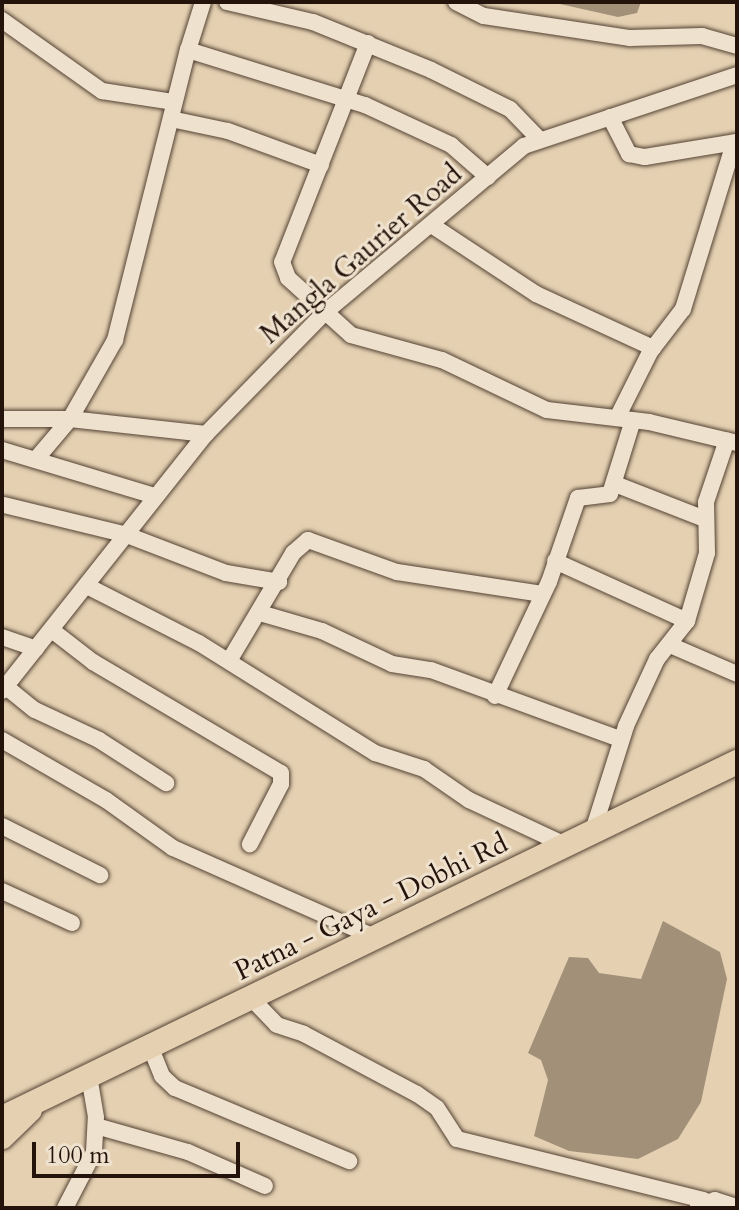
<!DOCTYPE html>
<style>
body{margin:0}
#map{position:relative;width:739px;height:1210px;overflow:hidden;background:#e5d1b2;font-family:Cardo,serif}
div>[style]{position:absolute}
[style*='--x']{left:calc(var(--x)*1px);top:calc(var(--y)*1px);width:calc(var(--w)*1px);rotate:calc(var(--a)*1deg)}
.water>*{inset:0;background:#a39079}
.roads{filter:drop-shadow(0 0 2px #544234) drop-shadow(0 0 2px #544234)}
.minor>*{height:16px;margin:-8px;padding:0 8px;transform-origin:8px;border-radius:8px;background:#eee1cd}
.primary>*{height:24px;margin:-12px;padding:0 12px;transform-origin:12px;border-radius:12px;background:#e5d1b2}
span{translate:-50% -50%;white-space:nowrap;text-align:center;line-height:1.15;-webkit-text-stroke:6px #eee1cd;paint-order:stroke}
.street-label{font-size:28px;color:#23130a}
.frame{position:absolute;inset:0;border:4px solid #23130a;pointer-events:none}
.scale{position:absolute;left:32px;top:1142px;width:208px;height:36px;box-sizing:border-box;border:4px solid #23130a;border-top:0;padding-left:10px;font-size:24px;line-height:28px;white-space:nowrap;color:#23130a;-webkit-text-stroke:6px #eee1cd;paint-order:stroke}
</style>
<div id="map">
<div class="water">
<div style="clip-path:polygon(551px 2px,641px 2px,637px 13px,618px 17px)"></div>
<div style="clip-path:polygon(663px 921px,720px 952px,727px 979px,701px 1102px,678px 1139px,638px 1159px,569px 1151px,534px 1136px,548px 1080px,541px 1060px,528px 1053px,569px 957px,588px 958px,599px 973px,641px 979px)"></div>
</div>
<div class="roads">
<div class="minor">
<div style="--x:227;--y:2;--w:88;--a:13.1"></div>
<div style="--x:313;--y:22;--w:127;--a:22.1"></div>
<div style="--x:431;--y:70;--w:88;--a:26.3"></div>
<div style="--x:510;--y:109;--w:40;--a:46"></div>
<div style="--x:456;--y:2;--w:31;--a:27"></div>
<div style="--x:484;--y:16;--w:148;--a:8.6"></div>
<div style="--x:630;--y:38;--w:72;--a:-1.6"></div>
<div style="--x:702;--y:36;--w:36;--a:16"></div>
<div style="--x:2;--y:20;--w:123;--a:35.4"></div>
<div style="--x:102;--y:91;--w:73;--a:8.7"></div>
<div style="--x:368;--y:43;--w:235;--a:111.4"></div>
<div style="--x:282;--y:262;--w:17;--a:69"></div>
<div style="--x:288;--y:278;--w:85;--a:42.1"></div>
<div style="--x:351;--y:335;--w:94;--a:15.4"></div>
<div style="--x:442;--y:360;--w:116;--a:25.5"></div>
<div style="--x:547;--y:410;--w:103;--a:6.7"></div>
<div style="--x:649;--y:422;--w:90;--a:13.4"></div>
<div style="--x:188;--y:50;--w:50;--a:-72.6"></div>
<div style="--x:610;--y:117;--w:42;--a:62.8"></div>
<div style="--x:629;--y:154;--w:16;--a:11"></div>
<div style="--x:645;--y:157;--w:93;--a:-9.3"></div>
<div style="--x:171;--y:119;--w:58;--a:11.9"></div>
<div style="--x:228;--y:131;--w:99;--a:20.1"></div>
<div style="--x:433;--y:226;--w:123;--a:33.4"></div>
<div style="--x:536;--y:294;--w:129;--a:24.8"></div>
<div style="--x:617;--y:418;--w:74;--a:-63.4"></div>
<div style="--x:650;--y:352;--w:54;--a:-52.5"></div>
<div style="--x:683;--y:309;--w:174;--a:-72.9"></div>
<div style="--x:2;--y:419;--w:68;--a:0"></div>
<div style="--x:70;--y:419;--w:137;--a:6.3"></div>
<div style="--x:2;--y:450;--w:159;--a:16.8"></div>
<div style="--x:37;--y:458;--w:51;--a:-49.8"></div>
<div style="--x:70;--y:419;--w:91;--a:-60.3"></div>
<div style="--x:115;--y:340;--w:299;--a:-75.9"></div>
<div style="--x:188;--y:50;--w:185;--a:17.3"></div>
<div style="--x:365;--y:105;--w:95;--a:24.9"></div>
<div style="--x:451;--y:145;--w:49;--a:40.9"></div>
<div style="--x:615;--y:484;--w:97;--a:21.3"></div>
<div style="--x:4;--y:505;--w:127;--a:13.7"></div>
<div style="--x:127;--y:535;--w:106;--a:21"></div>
<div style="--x:226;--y:573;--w:54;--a:9.6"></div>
<div style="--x:555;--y:561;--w:145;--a:24.4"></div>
<div style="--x:89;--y:587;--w:123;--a:27"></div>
<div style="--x:199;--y:643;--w:208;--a:32"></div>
<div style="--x:375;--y:753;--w:52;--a:18.1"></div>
<div style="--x:424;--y:769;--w:55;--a:34.6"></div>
<div style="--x:469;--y:800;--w:108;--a:25.1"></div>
<div style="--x:260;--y:613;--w:65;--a:16.2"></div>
<div style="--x:322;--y:631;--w:77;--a:25.2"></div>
<div style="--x:392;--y:664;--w:39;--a:9"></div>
<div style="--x:431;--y:670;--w:201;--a:20.1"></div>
<div style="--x:53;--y:631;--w:51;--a:37.8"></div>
<div style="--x:93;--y:662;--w:218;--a:30.6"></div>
<div style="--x:281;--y:773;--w:11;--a:90"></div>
<div style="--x:281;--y:784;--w:68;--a:117.3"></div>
<div style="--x:2;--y:637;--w:36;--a:19"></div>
<div style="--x:670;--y:645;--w:73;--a:23.4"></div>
<div style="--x:229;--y:661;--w:126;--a:-59.3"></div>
<div style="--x:293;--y:553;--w:20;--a:-41"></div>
<div style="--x:308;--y:540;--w:95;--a:19.8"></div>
<div style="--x:397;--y:572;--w:147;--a:8.6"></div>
<div style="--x:5;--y:686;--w:38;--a:39"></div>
<div style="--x:35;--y:710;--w:71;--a:25.1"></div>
<div style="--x:99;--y:740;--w:80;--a:32.7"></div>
<div style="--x:2;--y:691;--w:328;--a:-51.6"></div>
<div style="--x:206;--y:434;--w:168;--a:-45.7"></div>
<div style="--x:323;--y:314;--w:262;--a:-39.9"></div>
<div style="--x:524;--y:146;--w:225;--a:-18.4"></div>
<div style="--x:495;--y:696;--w:126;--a:-64.7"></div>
<div style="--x:549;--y:582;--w:89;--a:-71"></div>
<div style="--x:578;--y:498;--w:32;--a:-7"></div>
<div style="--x:610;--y:494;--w:77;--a:-72.7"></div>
<div style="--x:2;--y:740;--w:120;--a:30"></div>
<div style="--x:106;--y:800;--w:82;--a:35.6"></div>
<div style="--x:173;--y:848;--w:222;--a:23.9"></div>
<div style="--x:2;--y:826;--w:110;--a:26.6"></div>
<div style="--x:592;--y:834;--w:113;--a:-72.5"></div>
<div style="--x:626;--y:726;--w:74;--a:-65.2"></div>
<div style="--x:657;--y:659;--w:48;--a:-51.7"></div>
<div style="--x:687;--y:621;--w:71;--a:-73.6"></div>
<div style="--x:707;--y:553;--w:51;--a:-91.1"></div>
<div style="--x:706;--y:502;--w:65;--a:-71.3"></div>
<div style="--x:2;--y:891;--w:77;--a:24.6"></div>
<div style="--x:251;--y:998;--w:37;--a:46"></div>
<div style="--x:277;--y:1025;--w:28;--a:18"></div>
<div style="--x:304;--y:1034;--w:128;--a:28"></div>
<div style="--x:417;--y:1094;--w:24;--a:35"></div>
<div style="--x:437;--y:1108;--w:37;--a:57"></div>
<div style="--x:457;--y:1139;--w:254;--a:13.9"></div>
<div style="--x:150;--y:1046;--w:32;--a:68"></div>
<div style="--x:162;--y:1076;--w:18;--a:43"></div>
<div style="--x:175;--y:1088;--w:189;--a:22.8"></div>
<div style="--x:96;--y:1126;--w:96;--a:15.8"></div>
<div style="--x:188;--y:1152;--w:84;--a:23.8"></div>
<div style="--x:698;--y:1206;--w:18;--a:-19"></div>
<div style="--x:715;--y:1200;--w:23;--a:18"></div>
<div style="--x:65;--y:1208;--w:63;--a:-62.6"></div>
<div style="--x:94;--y:1152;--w:35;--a:-87"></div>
<div style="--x:96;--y:1117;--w:42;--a:-99.7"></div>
</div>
<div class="primary">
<div style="--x:2;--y:1118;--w:817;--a:-25.84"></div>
<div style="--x:2;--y:1137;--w:39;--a:-44"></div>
</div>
</div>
<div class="street-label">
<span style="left:361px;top:254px;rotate:-41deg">Mangla Gaurier Road</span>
<span style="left:371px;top:907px;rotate:-26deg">Patna - Gaya - Dobhi Rd</span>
</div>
<div class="frame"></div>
<div class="scale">100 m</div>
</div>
